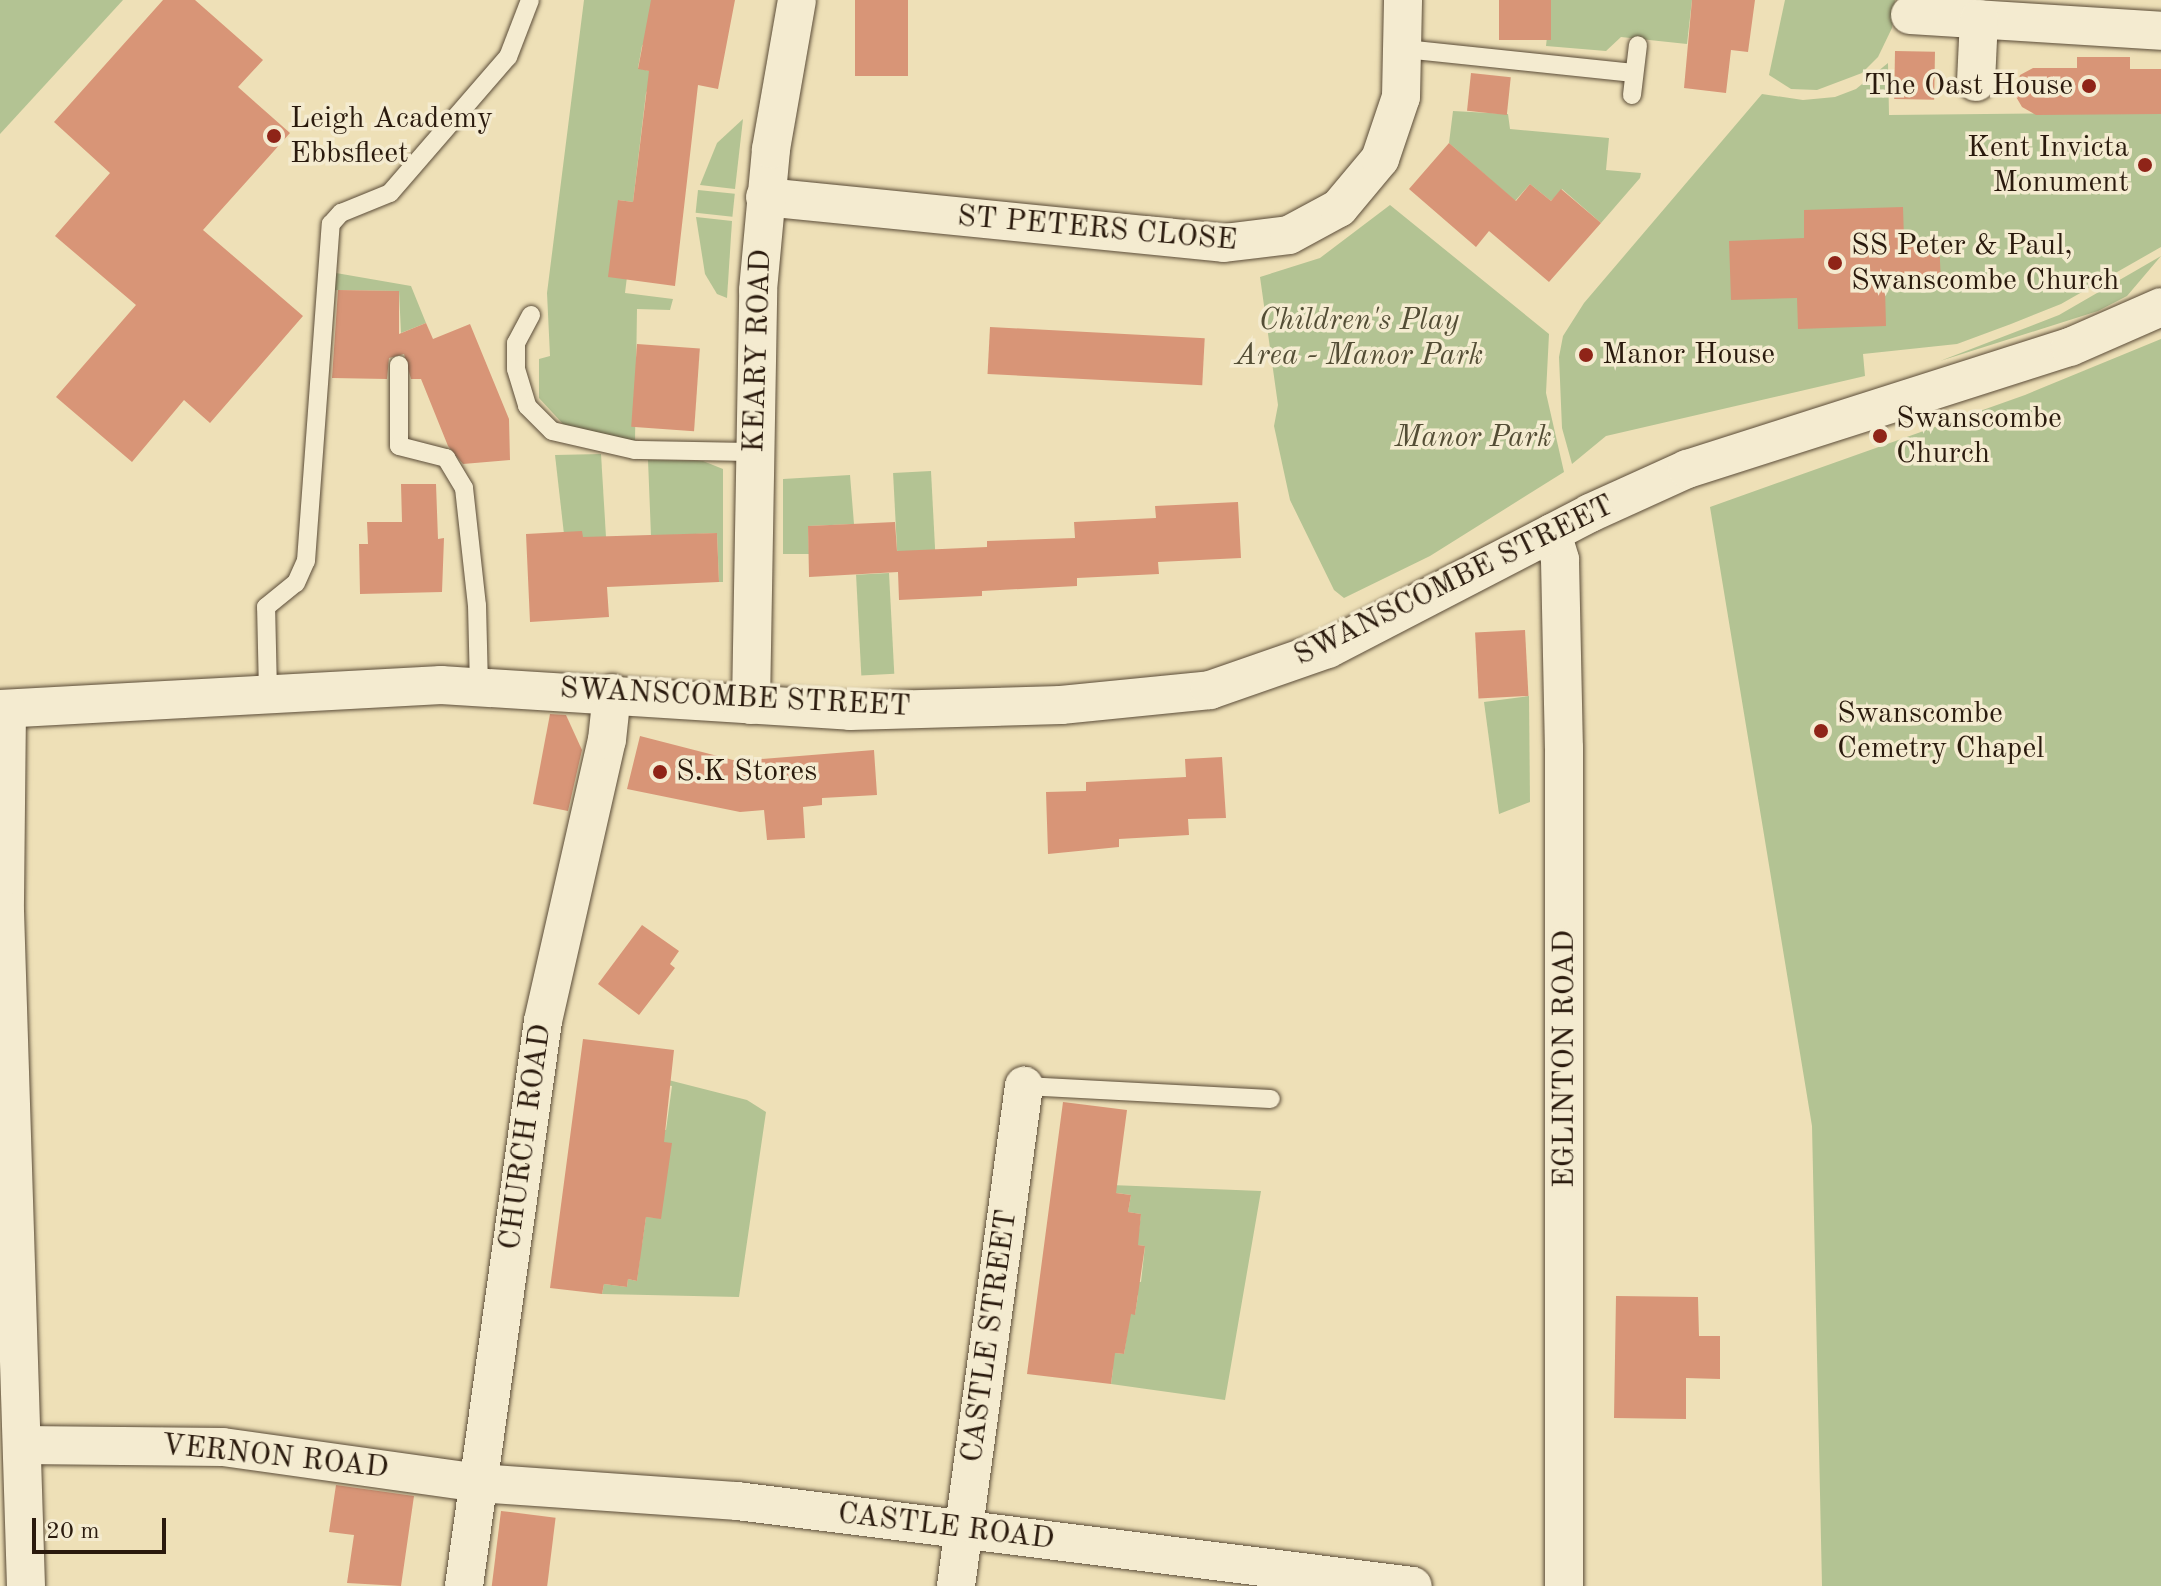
<!DOCTYPE html>
<style>
body{margin:0}
#map{position:relative;width:2161px;height:1586px;overflow:hidden;background:#eee0b7;font-family:"Old Standard TT",serif}
div>[style]{position:absolute}
[style*='--x']{left:calc(var(--x)*1px);top:calc(var(--y)*1px);width:calc(var(--w)*1px);rotate:calc(var(--a)*1deg)}
.green>*{inset:0;background:#b3c393;transform-origin:0 0}
.building>*{inset:0;background:#d89577;transform-origin:0 0}
.roads{filter:drop-shadow(0 0 2px #5b4c38) drop-shadow(0 0 2px #5b4c38)}
.service>*{height:18px;margin:-9px;padding:0 9px;transform-origin:9px;border-radius:9px;background:#f4ebd0}
.minor>*{height:38px;margin:-19px;padding:0 19px;transform-origin:19px;border-radius:19px;background:#f4ebd0}
.dots>*{width:22px;height:22px;translate:-50% -50%;box-sizing:border-box;border:4px solid #f4ebd0;border-radius:50%}
span{translate:-50% -50%;white-space:nowrap;text-align:center;line-height:1.15;-webkit-text-stroke:7px #f4ebd0;paint-order:stroke}
.poi-label{font-size:30px;color:#2a1a0d}
.right{translate:-100% -50%;text-align:right}
.left{translate:0 -50%;text-align:left}
.street-label{font-size:30px;color:#2a1a0d}
.park-label{font-size:30px;color:#534d35;font-style:italic}
.scale{position:absolute;left:32px;top:1518px;width:134px;height:36px;box-sizing:border-box;border:4px solid #2a1a0d;border-top:0;padding-left:10px;font-size:24px;line-height:28px;white-space:nowrap;color:#2a1a0d;-webkit-text-stroke:6px #f4ebd0;paint-order:stroke}
</style>
<div id="map">
<div class="green">
<div style="clip-path:polygon(0 0,123px 0,0 134px)"></div>
<div style="clip-path:polygon(584px 0,671px 0,642px 46px,638px 68px,657px 73px,646px 93px,633px 202px,618px 200px,634px 220px,625px 293px,673px 299px,670px 310px,637px 309px,635px 441px,564px 425px,539px 398px,539px 359px,550px 356px,547px 293px)"></div>
<div style="clip-path:polygon(1551px 0,1692px 0,1687px 44px,1621px 37px,1606px 51px,1546px 46px)"></div>
<div style="clip-path:polygon(1785px 0,1895px 0,1892px 28px,1878px 57px,1862px 73px,1817px 90px,1791px 89px,1769px 75px)"></div>
<div style="clip-path:polygon(1888px 63px,1889px 115px,2161px 112px,2161px 247px,2061px 304px,2011px 324px,1957px 344px,1863px 354px,1865px 376px,1606px 436px,1572px 464px,1562px 428px,1559px 357px,1563px 336px,1584px 303px,1762px 94px,1803px 100px,1835px 97px,1856px 89px)"></div>
<div style="clip-path:polygon(1453px 111px,1508px 114px,1510px 129px,1609px 138px,1606px 170px,1641px 173px,1640px 178px,1601px 223px,1562px 189px,1551px 201px,1530px 184px,1515px 201px,1449px 143px)"></div>
<div style="clip-path:polygon(743px 119px,735px 189px,700px 185px,717px 143px)"></div>
<div style="left:698px;top:190px;width:37px;height:23px;rotate:6deg"></div>
<div style="clip-path:polygon(1390px 205px,1549px 334px,1546px 393px,1564px 472px,1430px 556px,1344px 598px,1334px 590px,1290px 500px,1274px 426px,1278px 405px,1260px 277px,1320px 258px)"></div>
<div style="clip-path:polygon(696px 217px,732px 221px,727px 298px,717px 294px,705px 274px)"></div>
<div style="clip-path:polygon(2161px 256px,2127px 296px,2098px 311px,1940px 361px,2059px 315px)"></div>
<div style="clip-path:polygon(336px 273px,411px 286px,426px 323px,401px 333px,399px 291px,333px 290px)"></div>
<div style="clip-path:polygon(2161px 339px,2161px 1586px,1822px 1586px,1812px 1126px,1710px 507px,2025px 395px)"></div>
<div style="clip-path:polygon(601px 454px,606px 537px,565px 543px,555px 455px)"></div>
<div style="clip-path:polygon(648px 460px,703px 461px,723px 469px,723px 582px,719px 582px,717px 533px,651px 536px)"></div>
<div style="left:931px;top:471px;width:79px;height:38px;rotate:87deg"></div>
<div style="clip-path:polygon(850px 475px,854px 524px,808px 526px,809px 554px,783px 554px,783px 479px)"></div>
<div style="left:889px;top:573px;width:101px;height:33px;rotate:87deg"></div>
<div style="clip-path:polygon(1529px 696px,1530px 802px,1499px 814px,1484px 702px)"></div>
<div style="clip-path:polygon(633px 1071px,747px 1100px,766px 1112px,739px 1297px,602px 1294px,604px 1284px,627px 1287px,628px 1279px,637px 1281px,640px 1257px,632px 1243px,642px 1244px,646px 1217px,659px 1218px,627px 1138px,629px 1125px,666px 1130px,672px 1086px,631px 1080px)"></div>
<div style="clip-path:polygon(1111px 1185px,1261px 1191px,1225px 1400px,1111px 1384px,1113px 1369px,1082px 1349px,1124px 1354px,1130px 1314px,1135px 1314px,1138px 1295px,1096px 1276px,1141px 1282px,1145px 1246px,1100px 1240px,1139px 1230px,1141px 1214px,1128px 1212px,1131px 1195px,1110px 1192px)"></div>
</div>
<div class="building">
<div style="clip-path:polygon(163px 0,195px 0,263px 60px,238px 87px,290px 133px,203px 230px,303px 316px,210px 423px,184px 400px,132px 462px,56px 397px,136px 305px,55px 236px,110px 173px,54px 122px)"></div>
<div style="clip-path:polygon(651px 0,735px 0,718px 89px,698px 85px,675px 286px,608px 277px,618px 200px,633px 202px,649px 71px,638px 69px)"></div>
<div style="left:855px;top:0;width:53px;height:76px"></div>
<div style="left:1499px;top:0;width:52px;height:40px"></div>
<div style="clip-path:polygon(1692px 0,1755px 0,1748px 52px,1731px 50px,1726px 93px,1684px 88px)"></div>
<div style="left:1895px;top:51px;width:40px;height:48px;rotate:1deg"></div>
<div style="clip-path:polygon(2077px 57px,2130px 57px,2130px 69px,2161px 69px,2161px 114px,2036px 115px,2022px 107px,2015px 95px,2020px 75px,2033px 68px,2077px 68px)"></div>
<div style="left:1471px;top:73px;width:40px;height:38px;rotate:6deg"></div>
<div style="clip-path:polygon(1449px 143px,1516px 201px,1530px 184px,1551px 201px,1561px 189px,1601px 223px,1549px 282px,1489px 231px,1476px 247px,1409px 189px)"></div>
<div style="clip-path:polygon(1903px 207px,1904px 239px,1939px 238px,1941px 284px,1885px 287px,1886px 326px,1798px 329px,1797px 298px,1731px 300px,1729px 241px,1804px 238px,1804px 210px)"></div>
<div style="clip-path:polygon(338px 290px,399px 291px,399px 334px,426px 323px,433px 339px,470px 324px,509px 419px,510px 460px,463px 464px,448px 446px,421px 379px,411px 379px,404px 354px,389px 358px,387px 379px,332px 378px)"></div>
<div style="left:990px;top:327px;width:215px;height:47px;rotate:3deg"></div>
<div style="left:637px;top:344px;width:63px;height:83px;rotate:4deg"></div>
<div style="clip-path:polygon(401px 484px,436px 484px,438px 539px,444px 538px,442px 592px,360px 594px,359px 544px,368px 544px,367px 522px,402px 522px)"></div>
<div style="clip-path:polygon(1238px 502px,1241px 558px,1158px 562px,1159px 574px,1077px 578px,1077px 586px,982px 591px,982px 596px,899px 600px,898px 572px,809px 577px,808px 526px,895px 522px,897px 551px,987px 547px,987px 541px,1075px 538px,1074px 522px,1156px 518px,1155px 506px)"></div>
<div style="clip-path:polygon(582px 531px,583px 537px,717px 533px,719px 582px,607px 587px,609px 617px,530px 622px,526px 534px)"></div>
<div style="left:1525px;top:630px;width:66px;height:50px;rotate:87deg"></div>
<div style="clip-path:polygon(550px 714px,566px 715px,582px 750px,568px 811px,533px 804px)"></div>
<div style="clip-path:polygon(640px 736px,737px 761px,874px 750px,877px 795px,822px 798px,822px 805px,803px 807px,805px 838px,767px 840px,764px 810px,740px 812px,627px 789px)"></div>
<div style="clip-path:polygon(1222px 757px,1226px 818px,1188px 819px,1189px 835px,1119px 839px,1119px 847px,1048px 854px,1046px 792px,1086px 791px,1086px 782px,1186px 777px,1185px 759px)"></div>
<div style="clip-path:polygon(642px 925px,679px 951px,670px 964px,675px 968px,639px 1015px,598px 984px)"></div>
<div style="clip-path:polygon(583px 1039px,674px 1050px,664px 1142px,672px 1143px,661px 1219px,646px 1217px,637px 1281px,628px 1279px,627px 1287px,604px 1284px,602px 1294px,550px 1288px)"></div>
<div style="clip-path:polygon(1063px 1102px,1127px 1110px,1116px 1193px,1131px 1195px,1128px 1212px,1141px 1214px,1138px 1245px,1145px 1246px,1135px 1315px,1131px 1314px,1124px 1354px,1115px 1353px,1111px 1384px,1027px 1374px)"></div>
<div style="clip-path:polygon(1616px 1296px,1698px 1297px,1699px 1336px,1720px 1336px,1720px 1379px,1686px 1378px,1686px 1419px,1614px 1418px)"></div>
<div style="clip-path:polygon(336px 1485px,414px 1496px,401px 1586px,347px 1583px,354px 1535px,329px 1532px)"></div>
<div style="left:501px;top:1511px;width:55px;height:76px;rotate:7deg"></div>
</div>
<div class="roads">
<div class="service">
<div style="--x:1405;--y:49;--w:230;--a:6"></div>
<div style="--x:1632;--y:95;--w:50;--a:-83.2"></div>
<div style="--x:531;--y:315;--w:32;--a:118"></div>
<div style="--x:516;--y:343;--w:26;--a:90"></div>
<div style="--x:516;--y:369;--w:39;--a:73"></div>
<div style="--x:527;--y:406;--w:35;--a:45"></div>
<div style="--x:552;--y:431;--w:85;--a:12.9"></div>
<div style="--x:635;--y:450;--w:119;--a:1"></div>
<div style="--x:399;--y:365;--w:81;--a:90"></div>
<div style="--x:399;--y:446;--w:49;--a:14.3"></div>
<div style="--x:446;--y:458;--w:35;--a:59"></div>
<div style="--x:464;--y:488;--w:118;--a:83.7"></div>
<div style="--x:477;--y:605;--w:80;--a:88.6"></div>
<div style="--x:268;--y:692;--w:85;--a:-91.3"></div>
<div style="--x:266;--y:607;--w:38;--a:-39"></div>
<div style="--x:296;--y:583;--w:24;--a:-66"></div>
<div style="--x:306;--y:561;--w:338;--a:-85.8"></div>
<div style="--x:331;--y:224;--w:15;--a:-48"></div>
<div style="--x:341;--y:213;--w:53;--a:-22.2"></div>
<div style="--x:390;--y:193;--w:180;--a:-49.1"></div>
<div style="--x:508;--y:57;--w:61;--a:-68.9"></div>
<div style="--x:1024;--y:1086;--w:247;--a:3"></div>
</div>
<div class="minor">
<div style="--x:1910;--y:15;--w:252;--a:3.6"></div>
<div style="--x:1976;--y:82;--w:63;--a:-87.3"></div>
<div style="--x:765;--y:197;--w:461;--a:5.7"></div>
<div style="--x:1224;--y:243;--w:65;--a:-7"></div>
<div style="--x:1289;--y:235;--w:57;--a:-28.4"></div>
<div style="--x:1339;--y:208;--w:64;--a:-50.1"></div>
<div style="--x:1380;--y:159;--w:65;--a:-71.3"></div>
<div style="--x:1401;--y:97;--w:97;--a:-88.8"></div>
<div style="--x:1552;--y:533;--w:28;--a:73"></div>
<div style="--x:1560;--y:560;--w:188;--a:88.8"></div>
<div style="--x:1564;--y:748;--w:838;--a:90"></div>
<div style="--x:751;--y:705;--w:415;--a:-89"></div>
<div style="--x:758;--y:290;--w:142;--a:-84.7"></div>
<div style="--x:771;--y:149;--w:151;--a:-80.1"></div>
<div style="--x:0;--y:709;--w:442;--a:-3.1"></div>
<div style="--x:441;--y:685;--w:410;--a:3.6"></div>
<div style="--x:850;--y:711;--w:211;--a:-1.6"></div>
<div style="--x:1061;--y:705;--w:150;--a:-5.7"></div>
<div style="--x:1210;--y:690;--w:125;--a:-19.2"></div>
<div style="--x:1328;--y:649;--w:295;--a:-27.4"></div>
<div style="--x:1590;--y:513;--w:107;--a:-24.4"></div>
<div style="--x:1687;--y:469;--w:402;--a:-17.7"></div>
<div style="--x:2070;--y:347;--w:99;--a:-23.7"></div>
<div style="--x:7;--y:709;--w:202;--a:90.6"></div>
<div style="--x:5;--y:911;--w:675;--a:88.22"></div>
<div style="--x:22;--y:1445;--w:201;--a:0.6"></div>
<div style="--x:223;--y:1447;--w:259;--a:8"></div>
<div style="--x:479;--y:1483;--w:259;--a:4"></div>
<div style="--x:737;--y:1501;--w:681;--a:7.17"></div>
<div style="--x:464;--y:1586;--w:570;--a:-82.04"></div>
<div style="--x:543;--y:1021;--w:288;--a:-77.2"></div>
<div style="--x:607;--y:740;--w:47;--a:-83.9"></div>
<div style="--x:956;--y:1586;--w:505;--a:-82.26"></div>
</div>
</div>
<div class="dots">
<div style="left:2089px;top:86px;background:#8f2418"></div>
<div style="left:274px;top:136px;background:#8f2418"></div>
<div style="left:2145px;top:165px;background:#8f2418"></div>
<div style="left:1835px;top:263px;background:#8f2418"></div>
<div style="left:1586px;top:355px;background:#8f2418"></div>
<div style="left:1880px;top:436px;background:#8f2418"></div>
<div style="left:1821px;top:731px;background:#8f2418"></div>
<div style="left:660px;top:772px;background:#8f2418"></div>
</div>
<div class="poi-label">
<span class="right" style="left:2073px;top:86px">The Oast House</span>
<span class="left" style="left:290px;top:136px">Leigh Academy<br>Ebbsfleet</span>
<span class="right" style="left:2129px;top:165px">Kent Invicta<br>Monument</span>
<span class="left" style="left:1851px;top:263px">SS Peter &amp; Paul,<br>Swanscombe Church</span>
<span class="left" style="left:1602px;top:355px">Manor House</span>
<span class="left" style="left:1896px;top:436px">Swanscombe<br>Church</span>
<span class="left" style="left:1837px;top:731px">Swanscombe<br>Cemetry Chapel</span>
<span class="left" style="left:676px;top:772px">S.K Stores</span>
</div>
<div class="street-label">
<span style="left:1097px;top:229px;rotate:5deg">ST PETERS CLOSE</span>
<span style="left:758px;top:351px;rotate:-88deg">KEARY ROAD</span>
<span style="left:1454px;top:581px;rotate:-26deg">SWANSCOMBE STREET</span>
<span style="left:735px;top:698px;rotate:3deg">SWANSCOMBE STREET</span>
<span style="left:1565px;top:1059px;rotate:-90deg">EGLINTON ROAD</span>
<span style="left:526px;top:1137px;rotate:-82deg">CHURCH ROAD</span>
<span style="left:990px;top:1336px;rotate:-82deg">CASTLE STREET</span>
<span style="left:275px;top:1457px;rotate:6deg">VERNON ROAD</span>
<span style="left:946px;top:1527px;rotate:7deg">CASTLE ROAD</span>
</div>
<div class="park-label">
<span style="left:1359px;top:338px">Children's Play<br>Area - Manor Park</span>
<span style="left:1473px;top:438px">Manor Park</span>
</div>
<div class="scale">20 m</div>
</div>
